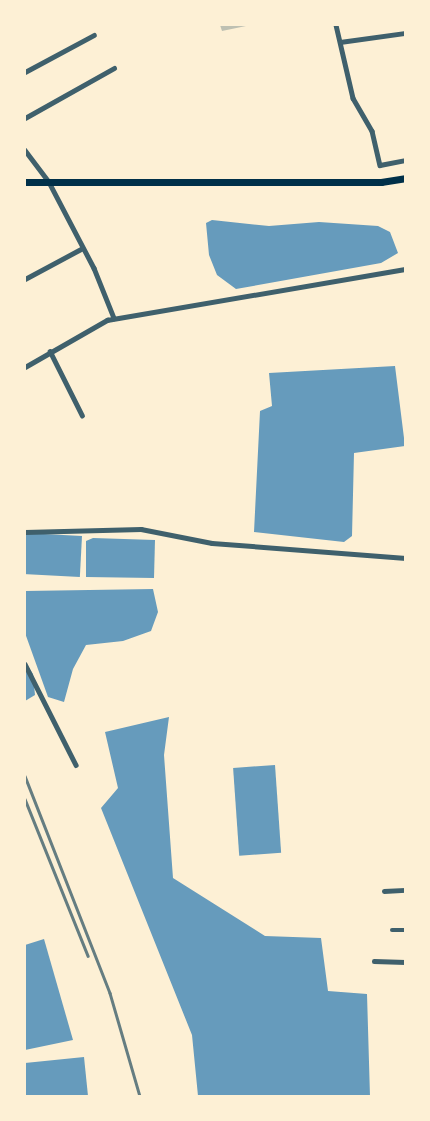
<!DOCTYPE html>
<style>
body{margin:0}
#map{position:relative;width:430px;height:1121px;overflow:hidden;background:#fdf0d5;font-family:Raleway,sans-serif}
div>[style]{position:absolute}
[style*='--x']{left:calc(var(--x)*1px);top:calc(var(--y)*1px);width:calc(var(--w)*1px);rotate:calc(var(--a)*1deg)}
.water>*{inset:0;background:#669bbc;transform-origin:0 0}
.building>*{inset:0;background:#bec0b2}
.minor>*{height:4.5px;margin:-2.25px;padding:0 2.25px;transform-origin:2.25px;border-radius:2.25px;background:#3f606c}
.primary>*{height:7px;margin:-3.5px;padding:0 3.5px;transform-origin:3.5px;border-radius:3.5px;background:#003049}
.rail>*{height:2.5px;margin:-1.25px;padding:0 1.25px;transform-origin:1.25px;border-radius:1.25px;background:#657d81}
span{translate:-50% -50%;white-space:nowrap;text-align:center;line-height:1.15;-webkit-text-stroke:4px #fdf0d5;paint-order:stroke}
.frame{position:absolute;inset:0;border:26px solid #fdf0d5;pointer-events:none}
</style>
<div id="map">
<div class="water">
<div style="clip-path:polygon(212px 220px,269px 226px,319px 222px,378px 226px,390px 232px,398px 253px,381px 263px,236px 289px,217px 275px,209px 255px,206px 223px)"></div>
<div style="clip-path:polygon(395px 366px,405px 446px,354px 453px,352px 536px,344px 542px,254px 532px,260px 411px,272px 406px,269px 373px)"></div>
<div style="left:82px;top:536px;width:41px;height:57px;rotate:93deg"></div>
<div style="clip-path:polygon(93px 538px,155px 540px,154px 578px,86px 577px,86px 541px)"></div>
<div style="clip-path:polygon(153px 589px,158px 612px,151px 631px,123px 641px,86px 645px,73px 669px,64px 702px,48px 697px,25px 633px,25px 591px)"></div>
<div style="clip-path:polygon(25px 662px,33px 674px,35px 695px,25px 701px)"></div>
<div style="clip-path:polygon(169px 717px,164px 755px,173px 878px,265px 936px,321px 938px,328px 991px,367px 994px,370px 1096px,198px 1096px,192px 1035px,101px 808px,118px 788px,105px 732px)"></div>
<div style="left:275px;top:765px;width:88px;height:42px;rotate:86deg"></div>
<div style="clip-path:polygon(44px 939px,73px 1040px,25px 1050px,25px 945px)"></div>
<div style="clip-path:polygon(84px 1057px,88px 1096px,25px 1096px,25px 1063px)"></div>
</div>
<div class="building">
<div style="clip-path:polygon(220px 25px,246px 25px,246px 26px,222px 31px)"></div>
</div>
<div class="minor">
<div style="--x:336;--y:25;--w:75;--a:76.9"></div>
<div style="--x:353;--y:98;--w:38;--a:60"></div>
<div style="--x:372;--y:131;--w:35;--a:77"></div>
<div style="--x:380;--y:165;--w:25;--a:-11"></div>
<div style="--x:340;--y:42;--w:66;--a:-7.9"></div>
<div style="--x:25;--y:72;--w:78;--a:-28.2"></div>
<div style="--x:25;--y:118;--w:102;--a:-29.3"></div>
<div style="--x:25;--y:150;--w:40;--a:53"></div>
<div style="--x:49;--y:182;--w:97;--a:62.4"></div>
<div style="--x:94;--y:268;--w:54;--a:68.2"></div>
<div style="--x:25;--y:279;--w:64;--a:-28.2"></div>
<div style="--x:50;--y:351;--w:72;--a:63.4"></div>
<div style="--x:25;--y:367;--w:95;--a:-29.8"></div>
<div style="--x:107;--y:320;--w:302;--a:-9.7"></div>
<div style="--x:25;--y:532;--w:116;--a:-1.5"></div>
<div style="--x:141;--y:529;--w:72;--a:11.2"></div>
<div style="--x:212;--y:543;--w:194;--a:4.4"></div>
<div style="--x:25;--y:664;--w:113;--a:63.2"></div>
<div style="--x:384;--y:891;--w:21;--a:-3"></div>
<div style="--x:392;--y:930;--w:13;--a:0"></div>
<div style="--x:374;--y:961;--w:31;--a:2"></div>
</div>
<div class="primary">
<div style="--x:25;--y:182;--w:356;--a:0"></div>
<div style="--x:381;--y:182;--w:24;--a:-9"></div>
</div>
<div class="rail">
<div style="--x:25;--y:776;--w:233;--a:68.6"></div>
<div style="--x:110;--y:993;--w:107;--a:73.8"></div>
<div style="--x:25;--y:799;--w:169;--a:68.1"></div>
</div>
<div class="frame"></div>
</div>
